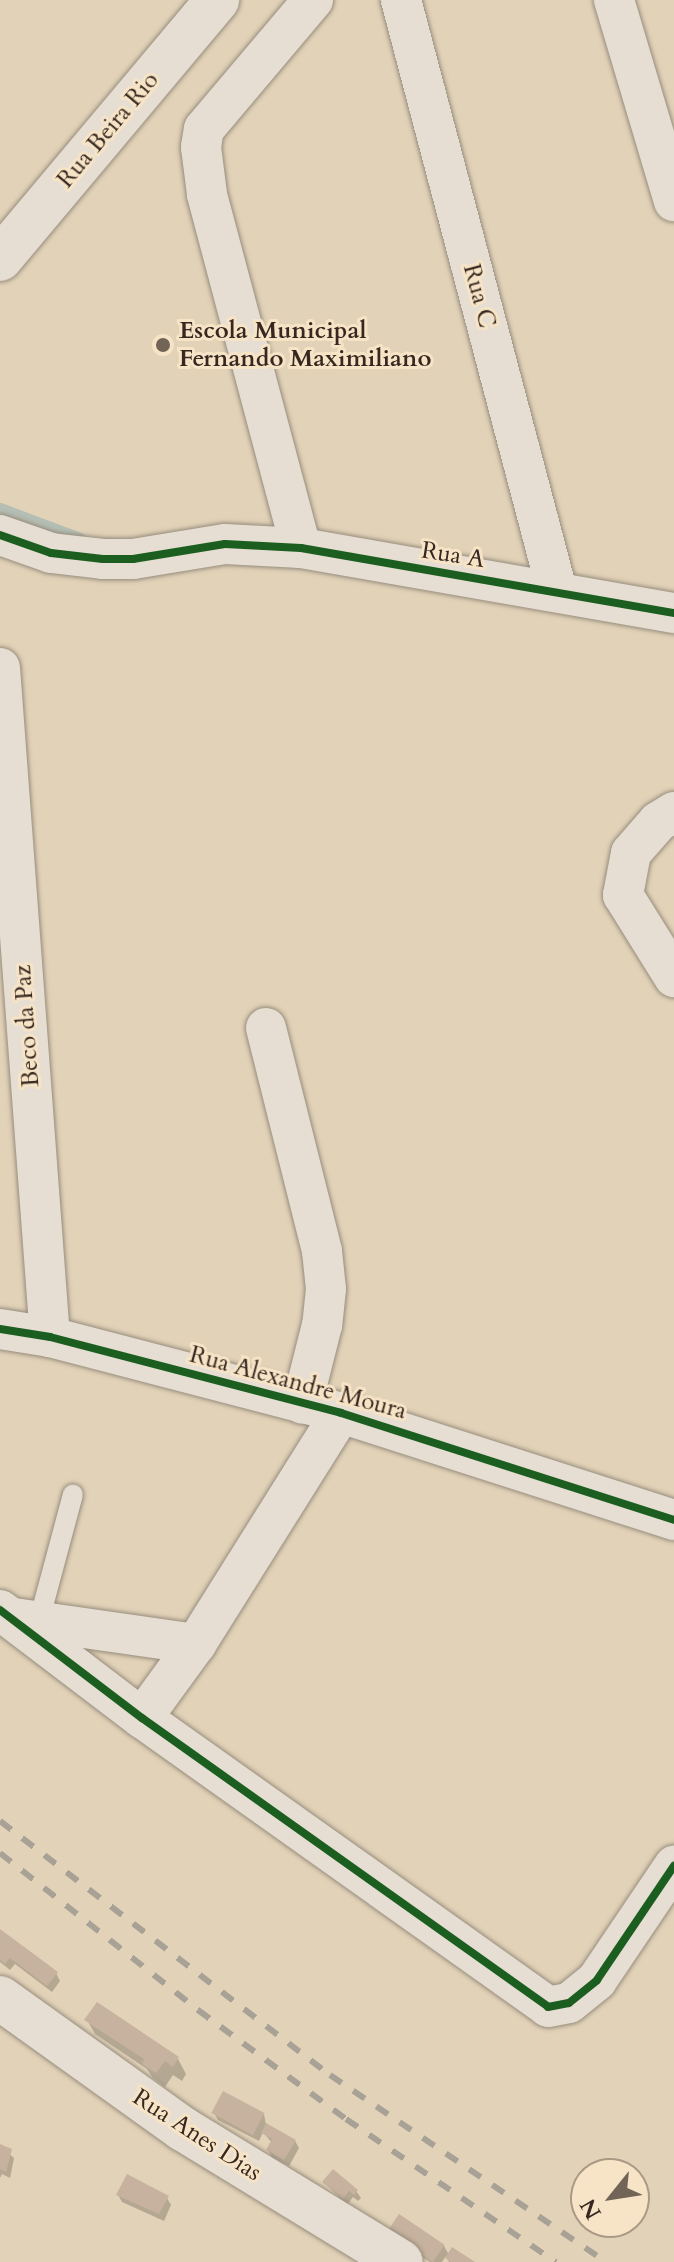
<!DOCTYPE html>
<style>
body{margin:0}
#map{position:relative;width:674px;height:2262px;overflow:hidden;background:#e2d2b8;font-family:Cardo,serif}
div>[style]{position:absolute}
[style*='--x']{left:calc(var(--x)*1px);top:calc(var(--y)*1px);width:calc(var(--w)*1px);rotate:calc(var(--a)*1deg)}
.shadow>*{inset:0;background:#0003}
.stream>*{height:11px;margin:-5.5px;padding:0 5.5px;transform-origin:5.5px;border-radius:5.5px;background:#b4beb4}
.building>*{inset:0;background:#c7b29f;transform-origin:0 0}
.roads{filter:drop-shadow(0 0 2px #978d7d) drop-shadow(0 0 2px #978d7d)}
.service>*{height:20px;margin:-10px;padding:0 10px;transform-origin:10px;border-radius:10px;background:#e6ded2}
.minor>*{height:40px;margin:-20px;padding:0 20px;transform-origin:20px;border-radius:20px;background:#e6ded2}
.tertiary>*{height:44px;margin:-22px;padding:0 22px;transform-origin:22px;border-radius:22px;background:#e6ded2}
.rail>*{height:6px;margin-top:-3px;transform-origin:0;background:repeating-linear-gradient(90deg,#a8a196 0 14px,transparent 0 28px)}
.cycleway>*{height:8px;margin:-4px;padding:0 4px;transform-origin:4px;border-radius:4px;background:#1b5e20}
.dots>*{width:22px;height:22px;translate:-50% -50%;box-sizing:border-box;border:4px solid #f7e4c6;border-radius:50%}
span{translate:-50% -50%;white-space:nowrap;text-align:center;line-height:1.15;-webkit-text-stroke:6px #f7e4c6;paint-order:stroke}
.street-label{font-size:24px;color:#362821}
.poi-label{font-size:24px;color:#362821;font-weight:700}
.left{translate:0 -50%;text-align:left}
.north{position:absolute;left:570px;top:2158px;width:80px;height:80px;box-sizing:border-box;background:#f7e4c6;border:2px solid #aa9984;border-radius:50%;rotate:240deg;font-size:22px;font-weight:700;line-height:32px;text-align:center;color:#362821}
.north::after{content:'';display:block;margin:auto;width:28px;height:36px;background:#726456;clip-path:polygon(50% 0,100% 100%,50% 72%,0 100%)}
</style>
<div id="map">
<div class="shadow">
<div style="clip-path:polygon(0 1932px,56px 1973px,60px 1981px,52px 1992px,15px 1964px,10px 1970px,0 1962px)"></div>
<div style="clip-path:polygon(87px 2020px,178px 2059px,186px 2074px,182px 2081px,173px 2075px,165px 2087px,153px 2078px,147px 2069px,95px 2034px)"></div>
<div style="clip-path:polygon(214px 2113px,264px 2114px,266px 2125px,295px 2141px,299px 2148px,289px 2166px,272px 2157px,268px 2150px,272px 2143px,263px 2132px,259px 2141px,218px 2120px)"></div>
<div style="clip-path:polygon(0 2146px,14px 2158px,10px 2178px,2px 2174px,0 2178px)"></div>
<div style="clip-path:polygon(324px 2182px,356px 2191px,361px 2198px,358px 2201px,353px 2197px,347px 2205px)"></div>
<div style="clip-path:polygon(118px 2195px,167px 2198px,171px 2205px,164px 2221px,122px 2202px)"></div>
<div style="clip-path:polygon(394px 2238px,444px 2246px,449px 2255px,471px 2262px,449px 2262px,446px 2256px,442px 2262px,430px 2262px)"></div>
</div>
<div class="stream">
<div style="--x:0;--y:508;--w:85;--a:20.6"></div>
</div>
<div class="building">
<div style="clip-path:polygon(0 1929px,58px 1972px,47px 1986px,10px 1958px,5px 1964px,0 1960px)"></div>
<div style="clip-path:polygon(97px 2002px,179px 2057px,173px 2067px,165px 2061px,156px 2073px,142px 2064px,144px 2059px,84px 2020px)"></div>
<div style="left:223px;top:2091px;width:47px;height:25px;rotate:28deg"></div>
<div style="clip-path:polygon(266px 2123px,296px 2140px,284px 2160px,266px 2150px,272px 2139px,261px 2133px)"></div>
<div style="clip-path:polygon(0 2144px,12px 2149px,6px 2172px,0 2169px)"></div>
<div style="clip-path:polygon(333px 2169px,358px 2190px,354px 2195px,349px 2191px,343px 2199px,322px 2182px)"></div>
<div style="clip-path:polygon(127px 2174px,169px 2196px,159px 2214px,116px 2195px)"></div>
<div style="left:399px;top:2214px;width:55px;height:21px;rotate:34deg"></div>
<div style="clip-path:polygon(452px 2247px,475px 2262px,451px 2262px,445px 2258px)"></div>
</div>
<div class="roads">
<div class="service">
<div style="--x:39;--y:1621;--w:131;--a:-75"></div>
</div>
<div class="minor">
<div style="--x:401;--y:0;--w:611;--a:75.21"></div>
<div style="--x:614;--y:0;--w:210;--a:73.4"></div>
<div style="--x:0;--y:535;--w:54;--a:19.4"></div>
<div style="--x:51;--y:553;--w:52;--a:6.6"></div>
<div style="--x:103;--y:559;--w:30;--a:0"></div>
<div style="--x:133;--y:559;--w:93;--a:-9.3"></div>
<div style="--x:225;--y:544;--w:76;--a:3"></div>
<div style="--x:301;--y:548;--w:379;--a:9.9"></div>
<div style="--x:301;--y:548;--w:366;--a:-104.9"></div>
<div style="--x:207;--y:194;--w:47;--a:-97.3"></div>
<div style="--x:201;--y:147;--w:18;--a:-81"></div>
<div style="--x:204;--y:129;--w:169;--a:-49.8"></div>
<div style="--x:0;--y:668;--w:671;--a:85.73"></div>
<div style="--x:674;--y:812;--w:19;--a:148"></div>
<div style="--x:658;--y:822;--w:41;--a:131.1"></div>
<div style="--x:631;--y:853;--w:43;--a:100.8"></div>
<div style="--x:623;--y:895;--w:97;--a:58.1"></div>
<div style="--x:266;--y:1028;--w:230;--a:75.9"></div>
<div style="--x:322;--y:1251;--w:38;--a:84"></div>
<div style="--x:326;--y:1289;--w:36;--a:96"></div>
<div style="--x:322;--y:1325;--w:81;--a:104.2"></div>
<div style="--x:0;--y:1329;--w:51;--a:9.1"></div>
<div style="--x:50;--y:1337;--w:301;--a:14.6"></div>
<div style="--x:341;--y:1413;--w:350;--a:17.8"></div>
<div style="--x:0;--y:1610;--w:178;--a:37.3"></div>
<div style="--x:142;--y:1718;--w:498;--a:35.4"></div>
<div style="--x:548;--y:2007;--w:21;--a:-11"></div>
<div style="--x:569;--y:2003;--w:36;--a:-39"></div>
<div style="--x:597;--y:1980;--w:138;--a:-56"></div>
<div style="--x:14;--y:1618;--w:184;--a:8.1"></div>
<div style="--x:142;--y:1718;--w:92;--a:-53.9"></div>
<div style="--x:196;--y:1644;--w:273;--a:-57.9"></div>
</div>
<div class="tertiary">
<div style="--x:0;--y:259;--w:338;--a:-50"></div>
<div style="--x:0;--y:1998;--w:225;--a:35.6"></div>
<div style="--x:183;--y:2129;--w:255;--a:31.4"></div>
</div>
</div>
<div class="rail">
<div style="--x:0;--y:1821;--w:416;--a:37.6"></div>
<div style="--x:330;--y:2075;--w:333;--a:34.1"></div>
<div style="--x:0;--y:1853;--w:253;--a:38.4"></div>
<div style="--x:198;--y:2010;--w:184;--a:36.4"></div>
<div style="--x:346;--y:2119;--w:254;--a:34.3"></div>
</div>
<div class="cycleway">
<div style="--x:0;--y:535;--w:54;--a:19.4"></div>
<div style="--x:51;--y:553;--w:52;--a:6.6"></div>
<div style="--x:103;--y:559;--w:30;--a:0"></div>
<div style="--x:133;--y:559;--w:93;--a:-9.3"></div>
<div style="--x:225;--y:544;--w:76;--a:3"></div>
<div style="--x:301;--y:548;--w:379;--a:9.9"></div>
<div style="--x:0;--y:1329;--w:51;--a:9.1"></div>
<div style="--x:50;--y:1337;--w:301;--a:14.6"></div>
<div style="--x:341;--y:1413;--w:350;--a:17.8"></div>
<div style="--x:0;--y:1610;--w:178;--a:37.3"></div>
<div style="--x:142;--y:1718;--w:498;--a:35.4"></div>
<div style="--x:548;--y:2007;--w:21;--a:-11"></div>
<div style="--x:569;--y:2003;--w:36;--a:-39"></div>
<div style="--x:597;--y:1980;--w:138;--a:-56"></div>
</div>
<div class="dots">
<div style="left:163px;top:345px;background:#726456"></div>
</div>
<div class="street-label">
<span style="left:108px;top:130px;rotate:-50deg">Rua Beira Rio</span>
<span style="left:479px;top:296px;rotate:75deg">Rua C</span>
<span style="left:453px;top:555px;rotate:9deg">Rua A</span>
<span style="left:27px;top:1026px;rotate:-94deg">Beco da Paz</span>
<span style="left:298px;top:1383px;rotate:15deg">Rua Alexandre Moura</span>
<span style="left:197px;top:2135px;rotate:33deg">Rua Anes Dias</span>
</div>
<div class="poi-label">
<span class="left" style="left:179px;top:345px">Escola Municipal<br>Fernando Maximiliano</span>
</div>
<div class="north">N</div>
</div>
